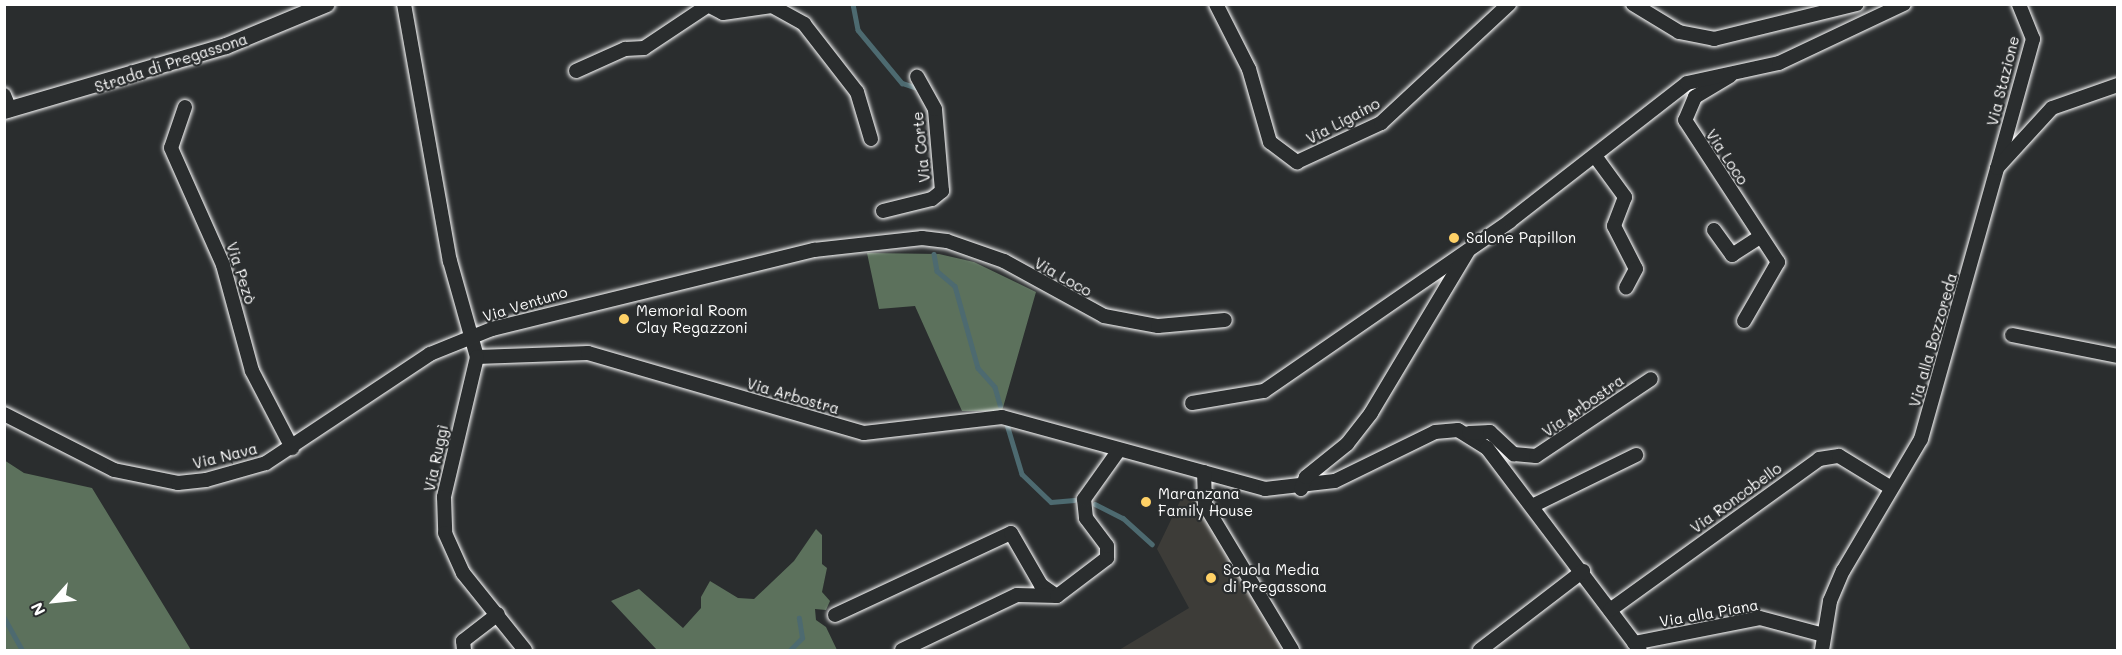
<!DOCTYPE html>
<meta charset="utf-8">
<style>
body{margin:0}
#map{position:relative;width:2122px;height:655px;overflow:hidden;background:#2a2d2e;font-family:Mali,sans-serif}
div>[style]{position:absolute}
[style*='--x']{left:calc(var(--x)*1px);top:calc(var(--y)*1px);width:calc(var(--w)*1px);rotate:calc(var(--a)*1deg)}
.built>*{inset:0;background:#3d3c38}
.green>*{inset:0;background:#5c715c}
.stream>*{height:4.5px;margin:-2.25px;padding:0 2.25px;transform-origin:2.25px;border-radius:2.25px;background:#4d6a70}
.roads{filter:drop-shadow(0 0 2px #fff) drop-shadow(0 0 2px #fff)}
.minor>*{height:14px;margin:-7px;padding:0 7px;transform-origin:7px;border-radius:7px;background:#2a2d2e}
.tertiary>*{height:16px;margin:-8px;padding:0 8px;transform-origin:8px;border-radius:8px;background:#2a2d2e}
.dots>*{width:16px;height:16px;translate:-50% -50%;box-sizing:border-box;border:3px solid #2a2d2e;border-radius:50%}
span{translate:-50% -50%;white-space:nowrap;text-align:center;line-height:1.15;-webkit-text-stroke:4.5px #2a2d2e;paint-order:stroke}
.street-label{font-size:15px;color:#fff}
.poi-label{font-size:15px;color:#fff}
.left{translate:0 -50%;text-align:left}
.frame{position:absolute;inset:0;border:6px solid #fff;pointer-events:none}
.north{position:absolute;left:24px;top:571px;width:60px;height:60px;-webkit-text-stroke:4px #2a2d2e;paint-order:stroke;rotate:243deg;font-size:16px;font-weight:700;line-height:24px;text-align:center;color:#fff}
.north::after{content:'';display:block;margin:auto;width:21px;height:27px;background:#fff;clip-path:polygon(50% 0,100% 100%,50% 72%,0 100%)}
</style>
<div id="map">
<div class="built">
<div style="clip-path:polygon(1202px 495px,1292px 650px,1119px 650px,1189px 608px,1157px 549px,1181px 499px)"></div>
</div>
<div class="green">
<div style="clip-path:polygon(867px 253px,939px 254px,974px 262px,1036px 292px,1002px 411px,962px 411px,915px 306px,879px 309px)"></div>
<div style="clip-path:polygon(4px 460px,24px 473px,92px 488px,191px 650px,5px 650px)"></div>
<div style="clip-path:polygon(816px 529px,822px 535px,822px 564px,827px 568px,822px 592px,830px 601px,826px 610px,815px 609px,816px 620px,826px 627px,837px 650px,657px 650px,611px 601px,639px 589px,683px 628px,701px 608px,701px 597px,710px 581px,738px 598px,754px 599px,794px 561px)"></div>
</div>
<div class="stream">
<div style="--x:853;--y:4;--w:26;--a:79"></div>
<div style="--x:858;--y:30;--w:69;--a:50.3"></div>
<div style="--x:902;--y:83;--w:16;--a:18"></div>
<div style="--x:934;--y:254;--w:17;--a:80"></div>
<div style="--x:937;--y:271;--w:23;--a:40"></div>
<div style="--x:955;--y:286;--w:85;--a:74.3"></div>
<div style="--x:978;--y:368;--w:25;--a:48"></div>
<div style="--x:995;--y:387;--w:19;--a:74"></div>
<div style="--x:1006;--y:421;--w:55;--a:73.2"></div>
<div style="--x:1022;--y:474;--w:40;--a:44"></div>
<div style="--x:1051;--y:502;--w:23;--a:-5"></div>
<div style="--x:1095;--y:504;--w:31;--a:27"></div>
<div style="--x:1123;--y:518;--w:39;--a:42"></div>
<div style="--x:4;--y:617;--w:38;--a:61"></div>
<div style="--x:790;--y:650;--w:17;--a:-45"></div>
<div style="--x:802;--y:638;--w:20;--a:-99"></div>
</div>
<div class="roads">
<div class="minor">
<div style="--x:404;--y:4;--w:261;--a:79.9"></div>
<div style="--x:450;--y:261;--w:100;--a:74.3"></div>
<div style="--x:477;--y:357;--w:111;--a:-2.1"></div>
<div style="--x:588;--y:353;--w:287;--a:16.2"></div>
<div style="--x:864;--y:433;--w:139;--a:-6.6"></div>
<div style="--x:1002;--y:417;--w:273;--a:15.3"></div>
<div style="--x:1265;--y:489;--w:70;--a:-6.5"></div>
<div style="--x:1335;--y:481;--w:111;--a:-26.1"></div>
<div style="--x:1435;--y:432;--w:23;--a:-5"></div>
<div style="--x:1458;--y:430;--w:34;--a:32"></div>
<div style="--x:1487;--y:448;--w:253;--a:52.9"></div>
<div style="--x:706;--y:4;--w:19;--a:28"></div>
<div style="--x:723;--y:13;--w:49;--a:-8.1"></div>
<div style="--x:772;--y:6;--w:37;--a:29"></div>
<div style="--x:804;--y:24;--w:86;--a:52.1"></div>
<div style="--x:857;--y:92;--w:49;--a:73.4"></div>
<div style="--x:1216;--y:4;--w:73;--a:63.1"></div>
<div style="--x:1249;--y:69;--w:76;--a:74"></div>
<div style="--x:1270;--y:142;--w:34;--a:37"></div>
<div style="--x:1297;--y:162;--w:93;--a:-24.9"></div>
<div style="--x:1381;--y:123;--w:175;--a:-42.9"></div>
<div style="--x:1633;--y:4;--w:54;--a:31.3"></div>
<div style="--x:1679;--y:32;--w:36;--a:11"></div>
<div style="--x:1714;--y:39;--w:147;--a:-13.8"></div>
<div style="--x:576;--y:71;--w:54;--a:-24.2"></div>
<div style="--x:625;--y:49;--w:19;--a:-3"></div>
<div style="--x:644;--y:48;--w:76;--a:-33.7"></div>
<div style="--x:1730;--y:76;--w:41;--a:149"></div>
<div style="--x:1695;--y:97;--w:25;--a:113"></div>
<div style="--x:1685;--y:120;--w:170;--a:56.8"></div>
<div style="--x:1778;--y:262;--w:68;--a:120"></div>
<div style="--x:4;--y:95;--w:16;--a:68"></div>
<div style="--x:185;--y:107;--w:43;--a:108.9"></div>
<div style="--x:171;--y:148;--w:128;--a:66"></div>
<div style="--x:223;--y:265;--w:110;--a:74.7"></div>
<div style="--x:252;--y:371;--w:87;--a:62.5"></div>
<div style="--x:1595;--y:156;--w:51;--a:53.8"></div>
<div style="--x:1625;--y:197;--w:31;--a:111"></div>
<div style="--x:1614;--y:226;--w:48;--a:62.9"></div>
<div style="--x:1636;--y:269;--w:21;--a:118"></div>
<div style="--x:1998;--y:165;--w:131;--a:-74.5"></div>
<div style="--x:2033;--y:39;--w:38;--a:-112"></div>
<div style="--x:883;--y:211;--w:50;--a:-13.8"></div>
<div style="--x:932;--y:199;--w:13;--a:-39"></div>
<div style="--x:942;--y:191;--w:82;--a:-94.9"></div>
<div style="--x:935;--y:109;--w:37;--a:-119"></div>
<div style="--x:1714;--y:230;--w:31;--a:54"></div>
<div style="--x:1732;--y:255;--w:33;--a:-33"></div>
<div style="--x:2012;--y:335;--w:108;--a:11.2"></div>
<div style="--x:477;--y:357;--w:144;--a:103.3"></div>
<div style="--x:444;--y:497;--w:36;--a:88"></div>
<div style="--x:445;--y:533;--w:44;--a:65.8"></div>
<div style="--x:463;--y:573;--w:99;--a:51.2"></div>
<div style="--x:1192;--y:403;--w:73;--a:-9.5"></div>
<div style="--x:1264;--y:391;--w:299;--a:-34.6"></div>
<div style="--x:1510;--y:221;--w:224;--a:-37.9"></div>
<div style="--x:1687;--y:83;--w:94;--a:-12.3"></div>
<div style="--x:1779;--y:63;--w:138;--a:-25.3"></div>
<div style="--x:4;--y:414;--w:123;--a:27"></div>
<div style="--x:114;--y:470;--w:65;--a:11.5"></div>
<div style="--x:178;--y:483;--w:28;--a:-6"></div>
<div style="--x:206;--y:480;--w:62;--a:-15.8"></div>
<div style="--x:266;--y:463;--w:197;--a:-33.6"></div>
<div style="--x:430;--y:354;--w:67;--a:-22"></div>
<div style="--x:492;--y:329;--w:332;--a:-13.8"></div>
<div style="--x:814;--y:250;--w:109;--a:-6.3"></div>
<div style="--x:922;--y:238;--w:25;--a:7"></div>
<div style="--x:947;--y:241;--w:60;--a:19.3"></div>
<div style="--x:1004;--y:261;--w:114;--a:28.8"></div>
<div style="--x:1104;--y:316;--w:55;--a:10.5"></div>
<div style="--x:1158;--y:326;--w:67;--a:-5.1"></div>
<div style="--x:1469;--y:433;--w:21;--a:-3"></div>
<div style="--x:1490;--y:432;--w:33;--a:43"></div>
<div style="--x:1514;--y:454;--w:22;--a:5"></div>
<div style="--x:1536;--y:456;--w:138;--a:-33.8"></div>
<div style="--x:1204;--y:472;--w:33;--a:88"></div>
<div style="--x:1205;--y:505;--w:169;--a:59"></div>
<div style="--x:1301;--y:489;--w:13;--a:-67"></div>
<div style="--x:1306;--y:477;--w:53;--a:-38.8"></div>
<div style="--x:1347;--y:444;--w:39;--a:-52"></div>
<div style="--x:1371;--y:413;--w:189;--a:-59.1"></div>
<div style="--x:1532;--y:506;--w:116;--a:-26.1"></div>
<div style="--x:1610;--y:610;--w:258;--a:-35.8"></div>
<div style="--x:1819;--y:459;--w:20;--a:-9"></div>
<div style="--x:1839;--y:456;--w:57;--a:31.5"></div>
<div style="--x:835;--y:615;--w:194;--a:-25"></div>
<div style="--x:1011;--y:533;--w:60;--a:60"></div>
<div style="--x:1041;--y:585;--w:19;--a:35"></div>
<div style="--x:1634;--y:643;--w:128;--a:-11.2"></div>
<div style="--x:1760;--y:618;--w:66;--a:14.9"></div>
<div style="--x:464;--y:650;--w:9;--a:-96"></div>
<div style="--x:463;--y:641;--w:44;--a:-37.6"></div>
<div style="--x:902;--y:650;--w:127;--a:-25.6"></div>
<div style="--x:1017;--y:595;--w:40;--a:1.4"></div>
<div style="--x:1057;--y:596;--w:63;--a:-37.2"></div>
<div style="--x:1107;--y:558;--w:12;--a:-90"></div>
<div style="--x:1107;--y:546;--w:35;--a:-127"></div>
<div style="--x:1086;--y:518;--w:19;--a:-96"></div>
<div style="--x:1084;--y:499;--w:60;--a:-54.5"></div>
<div style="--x:1480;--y:650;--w:130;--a:-37.5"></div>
<div style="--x:1822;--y:650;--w:50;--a:-80.7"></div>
<div style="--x:1830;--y:601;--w:33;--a:-67"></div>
<div style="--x:1843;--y:571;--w:153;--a:-59.4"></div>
<div style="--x:1921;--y:439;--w:281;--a:-74.3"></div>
<div style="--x:1997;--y:168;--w:81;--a:-47.5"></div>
<div style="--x:2052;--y:108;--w:70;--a:-19.2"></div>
</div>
<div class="tertiary">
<div style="--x:4;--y:111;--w:231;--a:-16.3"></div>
<div style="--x:226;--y:46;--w:109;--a:-22.6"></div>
</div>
</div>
<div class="dots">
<div style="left:1454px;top:238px;background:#ffd166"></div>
<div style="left:624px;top:319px;background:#ffd166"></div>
<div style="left:1146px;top:502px;background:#ffd166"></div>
<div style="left:1211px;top:578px;background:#ffd166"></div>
</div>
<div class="street-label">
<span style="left:171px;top:63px;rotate:-18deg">Strada di Pregassona</span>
<span style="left:2003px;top:81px;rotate:-76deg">Via Stazione</span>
<span style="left:1343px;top:121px;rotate:-28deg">Via Ligaino</span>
<span style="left:921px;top:147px;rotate:-96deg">Via Corte</span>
<span style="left:1727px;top:157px;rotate:56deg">Via Loco</span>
<span style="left:241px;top:273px;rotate:72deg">Via Pezò</span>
<span style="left:1063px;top:277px;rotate:29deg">Via Loco</span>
<span style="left:525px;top:304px;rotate:-17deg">Via Ventuno</span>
<span style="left:1933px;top:340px;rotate:-74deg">Via alla Bozzoreda</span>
<span style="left:793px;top:396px;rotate:16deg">Via Arbostra</span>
<span style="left:1583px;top:406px;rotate:-35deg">Via Arbostra</span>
<span style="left:225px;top:456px;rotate:-14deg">Via Nava</span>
<span style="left:436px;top:458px;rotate:-78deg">Via Ruggì</span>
<span style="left:1736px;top:498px;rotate:-36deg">Via Roncobello</span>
<span style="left:1709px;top:613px;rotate:-10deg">Via alla Piana</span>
</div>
<div class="poi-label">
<span class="left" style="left:1466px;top:238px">Salone Papillon</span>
<span class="left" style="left:636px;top:319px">Memorial Room<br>Clay Regazzoni</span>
<span class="left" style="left:1158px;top:502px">Maranzana<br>Family House</span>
<span class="left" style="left:1223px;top:578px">Scuola Media<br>di Pregassona</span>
</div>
<div class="frame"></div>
<div class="north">N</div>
</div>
